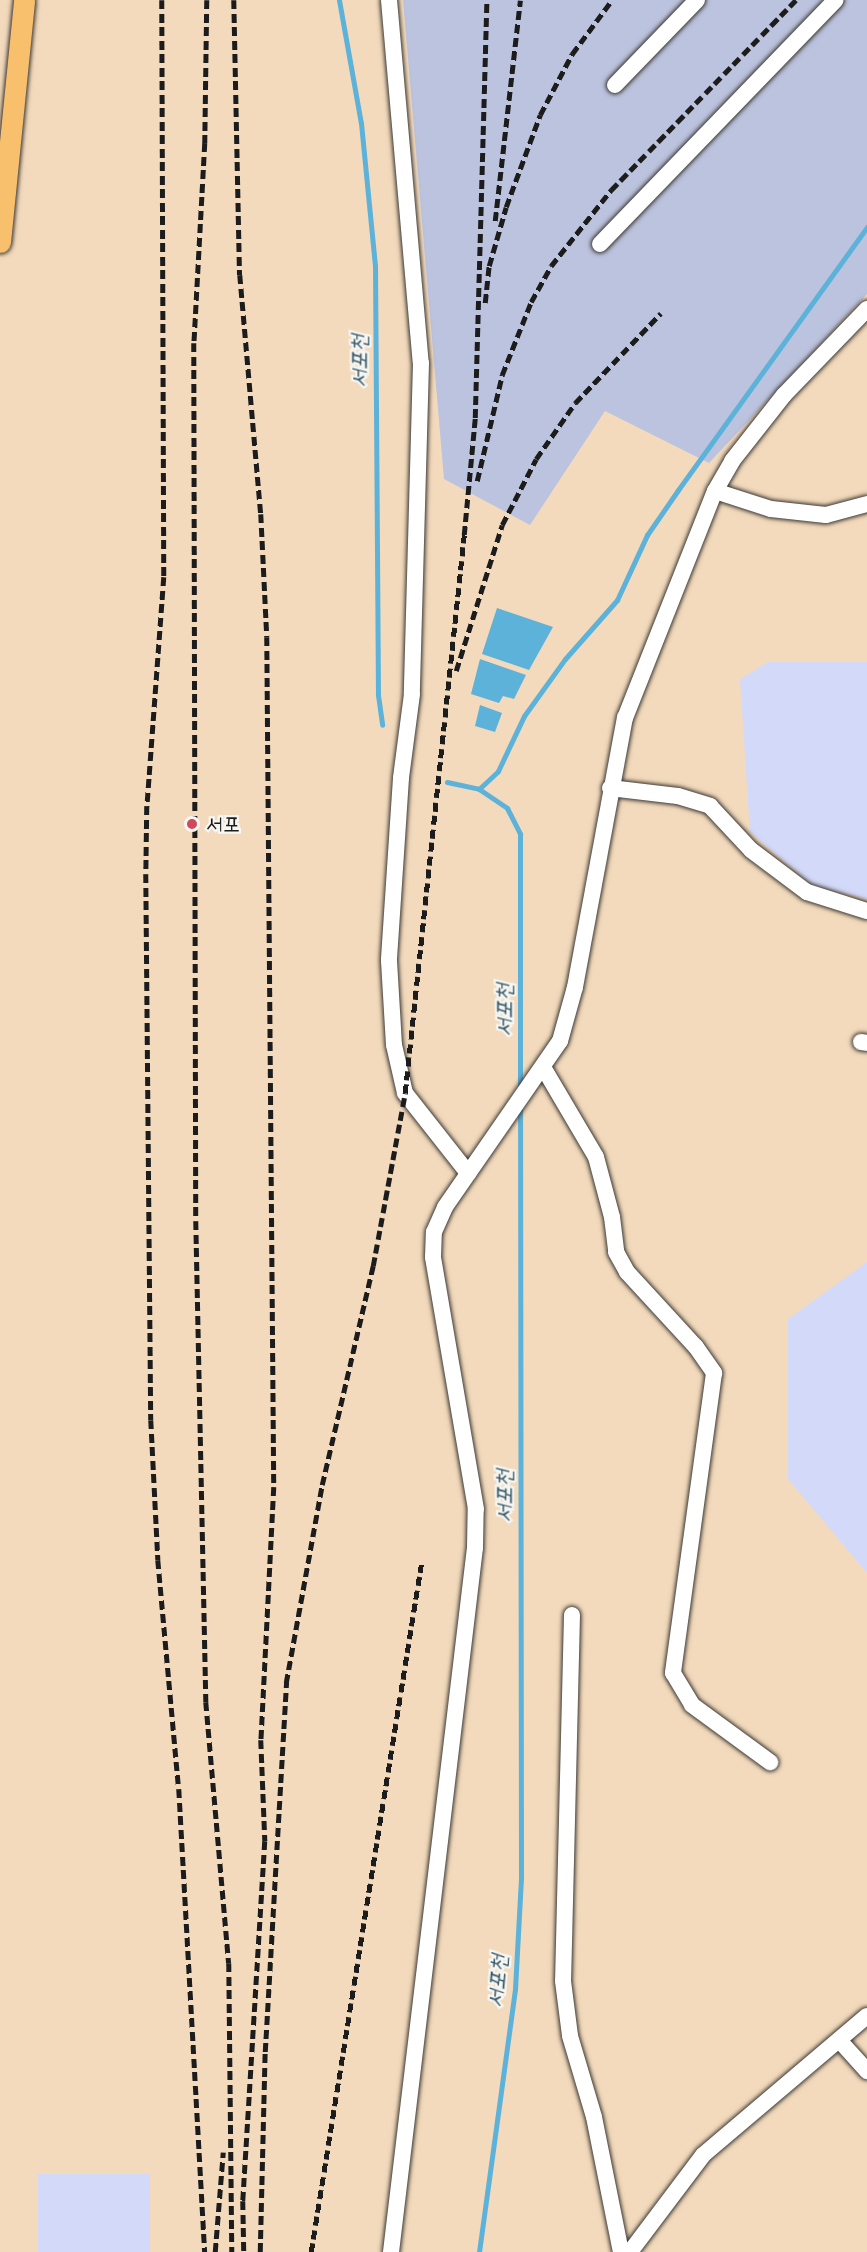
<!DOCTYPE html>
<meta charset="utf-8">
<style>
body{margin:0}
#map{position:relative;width:867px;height:2252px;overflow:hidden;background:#f3dabc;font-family:Itim,"Poor Story",sans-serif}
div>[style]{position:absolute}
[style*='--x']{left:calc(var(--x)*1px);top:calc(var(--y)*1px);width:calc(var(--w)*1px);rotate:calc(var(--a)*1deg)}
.built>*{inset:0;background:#d3d9f9;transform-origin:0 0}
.industrial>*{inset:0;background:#bcc3de}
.water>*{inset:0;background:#5db2d9}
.stream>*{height:5px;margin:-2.5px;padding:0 2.5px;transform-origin:2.5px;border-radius:2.5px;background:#5db2d9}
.roads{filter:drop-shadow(0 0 2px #3c3834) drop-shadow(0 0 2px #3c3834)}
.minor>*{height:16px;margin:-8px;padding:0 8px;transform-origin:8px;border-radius:8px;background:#fff}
.major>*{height:21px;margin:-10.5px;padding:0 10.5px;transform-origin:10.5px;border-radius:10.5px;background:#f8bf6c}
.rail>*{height:4.5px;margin-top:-2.25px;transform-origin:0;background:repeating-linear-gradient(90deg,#1c1c1c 0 9px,transparent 0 13.5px)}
.dots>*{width:16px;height:16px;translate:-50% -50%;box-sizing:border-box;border:3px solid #f6f6f2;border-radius:50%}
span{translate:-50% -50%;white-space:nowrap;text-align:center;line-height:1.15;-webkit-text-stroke:4.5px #f6f6f2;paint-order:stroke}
.poi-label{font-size:21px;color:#1c1c1c}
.left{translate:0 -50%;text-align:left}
.water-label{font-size:22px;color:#365868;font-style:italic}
</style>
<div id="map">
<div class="built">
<div style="clip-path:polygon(768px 662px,867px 662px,867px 899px,812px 885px,750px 832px,740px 679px)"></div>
<div style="clip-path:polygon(867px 1262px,867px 1573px,788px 1479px,788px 1319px)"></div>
<div style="left:38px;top:2174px;width:112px;height:78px"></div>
</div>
<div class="industrial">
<div style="clip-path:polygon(403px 0,867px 0,867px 294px,709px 463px,605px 411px,530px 525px,444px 479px)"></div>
</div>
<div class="water">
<div style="clip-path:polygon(497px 608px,553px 627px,529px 670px,482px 654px)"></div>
<div style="clip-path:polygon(480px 659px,526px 675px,514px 699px,503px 696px,499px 703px,471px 694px)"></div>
<div style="clip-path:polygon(480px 705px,502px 713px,495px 732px,475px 726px)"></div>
</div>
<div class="stream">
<div style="--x:339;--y:0;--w:125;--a:79.9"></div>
<div style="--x:361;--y:123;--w:143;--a:84.4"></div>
<div style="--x:375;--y:265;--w:430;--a:89.6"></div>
<div style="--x:378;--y:695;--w:30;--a:82"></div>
<div style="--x:447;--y:782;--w:33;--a:12"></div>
<div style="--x:479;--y:789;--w:34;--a:34"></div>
<div style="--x:507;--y:808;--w:29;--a:63"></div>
<div style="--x:520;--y:834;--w:256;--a:90"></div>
<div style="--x:479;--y:789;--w:26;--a:-43"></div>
<div style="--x:498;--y:771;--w:61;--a:-64.7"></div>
<div style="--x:524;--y:716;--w:70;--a:-54.3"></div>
<div style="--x:565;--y:659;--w:79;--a:-48.6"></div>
<div style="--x:617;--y:600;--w:72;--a:-65.2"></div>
<div style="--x:647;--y:535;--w:55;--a:-55.4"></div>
<div style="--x:678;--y:490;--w:324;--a:-54.3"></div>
<div style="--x:479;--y:2252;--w:265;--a:-82.2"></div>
<div style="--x:515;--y:1989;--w:111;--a:-86.9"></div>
<div style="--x:521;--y:1878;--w:772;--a:-90.07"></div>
</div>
<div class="roads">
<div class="minor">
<div style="--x:389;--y:0;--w:364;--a:85"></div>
<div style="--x:421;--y:363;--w:331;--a:91.6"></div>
<div style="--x:412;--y:694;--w:85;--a:97.5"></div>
<div style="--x:401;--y:778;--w:183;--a:93.8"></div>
<div style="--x:389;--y:961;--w:84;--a:86.6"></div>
<div style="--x:394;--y:1045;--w:49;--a:77.1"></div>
<div style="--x:405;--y:1093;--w:102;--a:51.8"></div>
<div style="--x:615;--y:85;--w:118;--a:-46"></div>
<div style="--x:600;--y:244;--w:339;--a:-46"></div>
<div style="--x:715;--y:491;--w:59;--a:17.8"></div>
<div style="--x:771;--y:509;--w:55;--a:6.2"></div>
<div style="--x:826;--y:515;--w:42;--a:-15"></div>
<div style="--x:610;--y:788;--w:68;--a:6.7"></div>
<div style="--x:678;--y:796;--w:34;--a:17"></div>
<div style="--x:710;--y:806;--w:60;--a:47"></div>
<div style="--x:751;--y:850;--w:70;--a:36.9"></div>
<div style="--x:807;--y:892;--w:63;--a:17.6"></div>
<div style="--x:861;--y:1042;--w:6;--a:9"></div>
<div style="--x:543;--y:1067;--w:104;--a:59.5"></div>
<div style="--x:596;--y:1157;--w:62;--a:75.1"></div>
<div style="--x:612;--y:1217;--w:35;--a:83"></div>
<div style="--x:616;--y:1252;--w:23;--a:61"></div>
<div style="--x:627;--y:1272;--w:102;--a:47.4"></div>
<div style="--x:696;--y:1347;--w:32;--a:55"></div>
<div style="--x:714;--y:1373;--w:303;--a:97.8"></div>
<div style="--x:673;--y:1673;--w:37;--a:59"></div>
<div style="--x:692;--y:1705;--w:97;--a:36.2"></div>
<div style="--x:572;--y:1615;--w:366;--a:91.4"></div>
<div style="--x:563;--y:1981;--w:55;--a:82.7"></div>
<div style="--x:570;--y:2036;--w:84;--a:73.5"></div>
<div style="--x:594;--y:2117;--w:138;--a:78.7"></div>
<div style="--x:839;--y:2040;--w:42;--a:47.9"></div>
<div style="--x:391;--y:2252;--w:709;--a:-83.2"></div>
<div style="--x:475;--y:1548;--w:39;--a:-89"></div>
<div style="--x:476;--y:1509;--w:256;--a:-99.7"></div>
<div style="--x:433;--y:1257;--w:25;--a:-88"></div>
<div style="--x:434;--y:1232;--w:27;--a:-66"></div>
<div style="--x:445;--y:1207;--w:202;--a:-55.3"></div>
<div style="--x:560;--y:1041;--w:56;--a:-74.5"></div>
<div style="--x:575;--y:987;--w:274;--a:-79.5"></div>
<div style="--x:625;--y:718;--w:244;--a:-68.4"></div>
<div style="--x:715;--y:491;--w:34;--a:-60"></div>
<div style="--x:732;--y:461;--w:84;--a:-51.8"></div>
<div style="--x:784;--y:395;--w:120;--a:-46"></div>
<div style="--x:630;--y:2252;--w:121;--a:-53"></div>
<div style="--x:703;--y:2155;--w:215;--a:-40.3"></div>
</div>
<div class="major">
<div style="--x:0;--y:242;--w:243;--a:-84.3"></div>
</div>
</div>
<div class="rail">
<div style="--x:162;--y:0;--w:577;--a:89.8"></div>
<div style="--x:164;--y:577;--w:230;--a:94.2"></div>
<div style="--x:147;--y:806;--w:68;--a:90.8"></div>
<div style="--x:146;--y:874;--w:546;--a:89.48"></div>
<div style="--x:151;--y:1420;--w:140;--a:87.1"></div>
<div style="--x:158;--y:1560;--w:230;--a:84.8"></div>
<div style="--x:179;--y:1789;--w:464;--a:86.8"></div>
<div style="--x:207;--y:0;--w:143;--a:90.8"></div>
<div style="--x:205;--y:143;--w:200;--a:93.1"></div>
<div style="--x:194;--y:343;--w:878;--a:89.87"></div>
<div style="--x:196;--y:1221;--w:481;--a:88.8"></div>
<div style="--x:206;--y:1702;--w:262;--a:85"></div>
<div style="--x:229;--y:1963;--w:289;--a:89.4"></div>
<div style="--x:234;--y:0;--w:275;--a:88.8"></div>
<div style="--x:240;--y:275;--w:240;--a:85"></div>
<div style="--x:261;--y:514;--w:123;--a:87.2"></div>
<div style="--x:267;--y:637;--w:850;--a:89.53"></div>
<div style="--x:274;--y:1487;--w:253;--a:92.9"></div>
<div style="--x:261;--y:1740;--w:101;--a:87.7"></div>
<div style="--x:265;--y:1841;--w:361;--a:93.5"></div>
<div style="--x:243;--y:2201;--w:51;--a:88.9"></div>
<div style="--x:495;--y:221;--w:222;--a:-83.5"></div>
<div style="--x:485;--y:303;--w:37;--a:-84"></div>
<div style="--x:489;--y:266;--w:61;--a:-73.9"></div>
<div style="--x:506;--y:207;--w:98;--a:-69.7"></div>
<div style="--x:540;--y:115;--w:69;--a:-62.3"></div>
<div style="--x:572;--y:54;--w:67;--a:-53.5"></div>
<div style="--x:477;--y:481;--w:109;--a:-76.7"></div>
<div style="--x:502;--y:375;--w:79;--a:-68.3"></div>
<div style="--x:531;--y:302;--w:41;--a:-60.9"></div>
<div style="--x:551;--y:266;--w:97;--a:-51.7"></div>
<div style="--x:611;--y:190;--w:265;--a:-45.8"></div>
<div style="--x:456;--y:671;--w:153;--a:-72.5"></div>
<div style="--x:502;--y:525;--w:74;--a:-62.7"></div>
<div style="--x:536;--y:459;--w:68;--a:-55.1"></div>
<div style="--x:575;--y:403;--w:124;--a:-46.3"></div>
<div style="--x:215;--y:2252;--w:100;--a:-85.4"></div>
<div style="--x:260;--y:2252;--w:200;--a:-88.6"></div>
<div style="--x:265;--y:2052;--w:370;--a:-86.7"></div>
<div style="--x:286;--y:1683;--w:201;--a:-79.7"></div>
<div style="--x:322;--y:1485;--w:225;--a:-76.9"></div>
<div style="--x:373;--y:1266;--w:176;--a:-79.5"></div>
<div style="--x:405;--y:1093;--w:561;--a:-83.96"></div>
<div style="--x:464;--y:535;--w:118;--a:-84.6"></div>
<div style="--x:475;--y:418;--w:418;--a:-88.4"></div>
<div style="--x:311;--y:2252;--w:696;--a:-80.9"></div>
</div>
<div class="dots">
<div style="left:192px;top:824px;background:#d1495b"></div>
</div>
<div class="poi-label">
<span class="left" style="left:206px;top:824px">서포</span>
</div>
<div class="water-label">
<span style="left:359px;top:361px;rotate:-90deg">서포천</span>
<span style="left:504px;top:1010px;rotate:-90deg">서포천</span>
<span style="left:504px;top:1496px;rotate:-90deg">서포천</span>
<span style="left:497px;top:1981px;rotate:-85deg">서포천</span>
</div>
</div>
